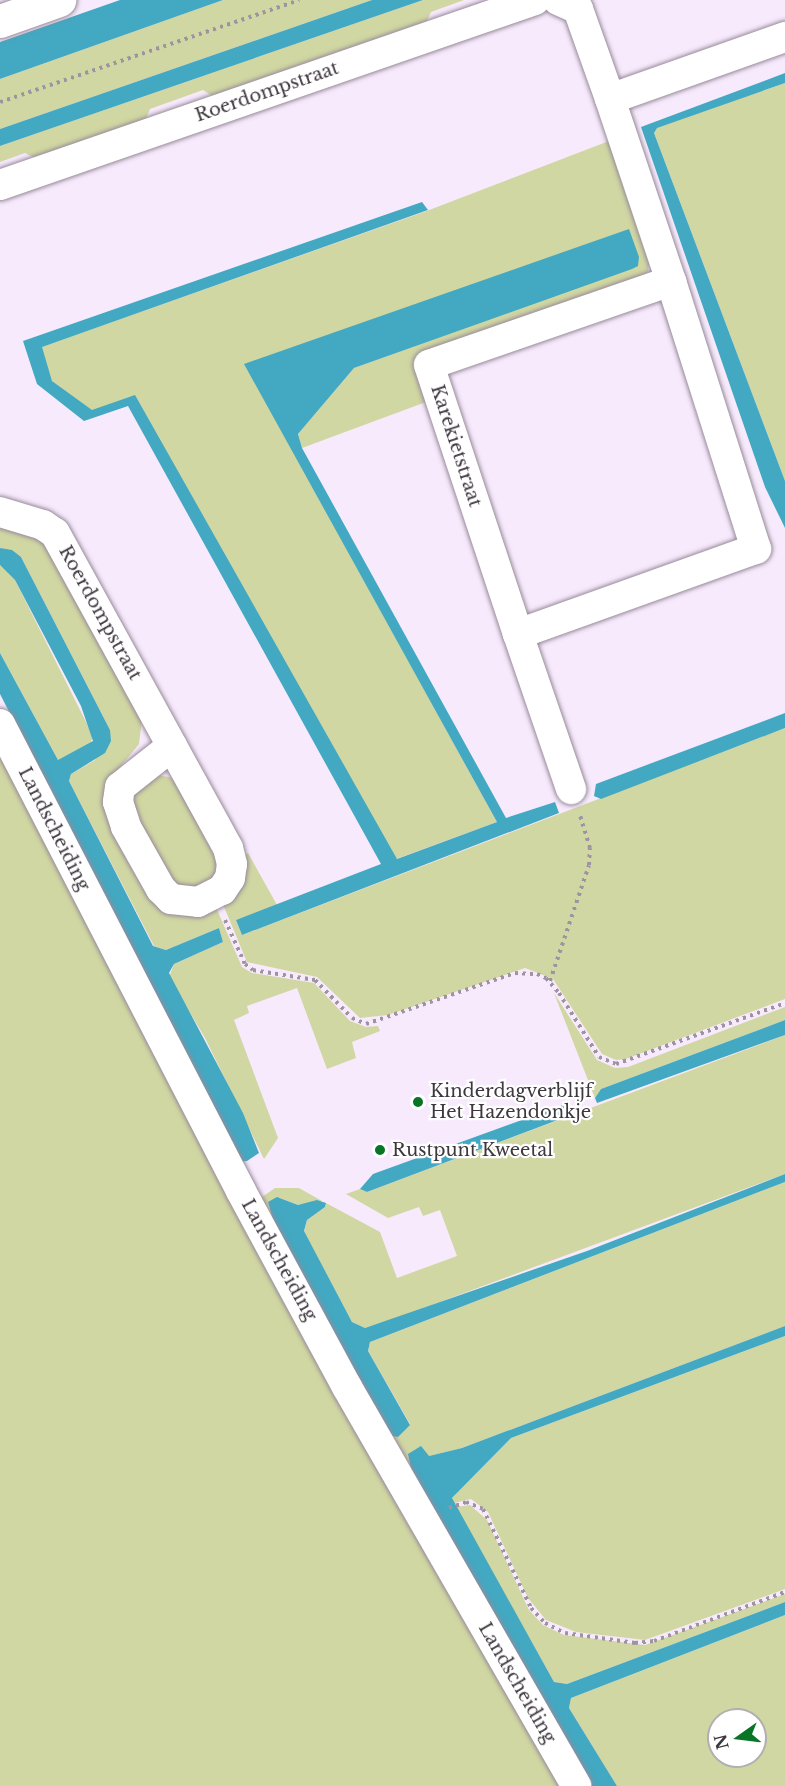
<!DOCTYPE html>
<style>
body{margin:0}
#map{position:relative;width:785px;height:1786px;overflow:hidden;background:#f7eafc;font-family:"Libre Baskerville",serif}
div>[style]{position:absolute}
[style*='--x']{left:calc(var(--x)*1px);top:calc(var(--y)*1px);width:calc(var(--w)*1px);rotate:calc(var(--a)*1deg)}
.green>*{inset:0;background:#d1d7a2}
.water>*{inset:0;background:#43a8c1}
.path>*{height:4px;margin-top:-2px;transform-origin:0;background:repeating-linear-gradient(90deg,#9e94a1 0 3px,transparent 0 7.5px)}
.roads{filter:drop-shadow(0 0 2px #978a9a) drop-shadow(0 0 2px #978a9a)}
.minor>*{height:30px;margin:-15px;padding:0 15px;transform-origin:15px;border-radius:15px;background:#fff}
.tertiary>*{height:33px;margin:-16.5px;padding:0 16.5px;transform-origin:16.5px;border-radius:16.5px;background:#fff}
.dots>*{width:16px;height:16px;translate:-50% -50%;box-sizing:border-box;border:3px solid #fff;border-radius:50%}
span{translate:-50% -50%;white-space:nowrap;text-align:center;line-height:1.15;-webkit-text-stroke:4.5px #fff;paint-order:stroke}
.street-label{font-size:18px;color:#3d373e}
.poi-label{font-size:18px;color:#3d373e}
.left{translate:0 -50%;text-align:left}
.north{position:absolute;left:707px;top:1708px;width:60px;height:60px;box-sizing:border-box;background:#fff;border:2px solid #b1afb2;border-radius:50%;rotate:256deg;font-size:16px;font-weight:700;line-height:24px;text-align:center;color:#3d373e}
.north::after{content:'';display:block;margin:auto;width:21px;height:27px;background:#077426;clip-path:polygon(50% 0,100% 100%,50% 72%,0 100%)}
</style>
<div id="map">
<div class="green">
<div style="clip-path:polygon(223px 0,372px 0,0 129px,0 79px)"></div>
<div style="clip-path:polygon(423px 0,464px 0,431px 12px,427px 21px,212px 96px,203px 90px,150px 109px,146px 119px,35px 158px,25px 153px,0 162px,0 146px)"></div>
<div style="clip-path:polygon(785px 83px,785px 481px,654px 133px,656px 128px)"></div>
<div style="clip-path:polygon(609px 141px,650px 259px,647px 275px,416px 371px,426px 402px,302px 448px,298px 434px,354px 368px,638px 266px,245px 364px,497px 822px,396px 859px,135px 396px,92px 411px,52px 381px,41px 347px,424px 212px)"></div>
<div style="clip-path:polygon(0 525px,41px 538px,142px 720px,139px 744px,112px 777px,174px 914px,193px 915px,215px 905px,242px 967px,252px 973px,314px 983px,350px 1021px,366px 1027px,378px 1026px,380px 1031px,352px 1042px,356px 1058px,327px 1069px,297px 988px,247px 1006px,249px 1013px,234px 1020px,278px 1138px,264px 1159px,205px 1038px,169px 977px,174px 964px,223px 942px,219px 928px,166px 950px,154px 946px,69px 781px,71px 774px,95px 760px,110px 730px,21px 557px,0 548px)"></div>
<div style="clip-path:polygon(0 565px,15px 580px,93px 736px,90px 745px,62px 761px,58px 760px,0 653px)"></div>
<div style="clip-path:polygon(785px 728px,785px 999px,626px 1059px,616px 1060px,602px 1054px,553px 979px,525px 968px,388px 1015px,360px 1018px,317px 977px,247px 962px,222px 902px,242px 857px,248px 853px,277px 905px,236px 920px,242px 935px)"></div>
<div style="clip-path:polygon(0 743px,568px 1786px,0 1786px)"></div>
<div style="clip-path:polygon(152px 774px,174px 778px,219px 863px,213px 879px,197px 889px,181px 890px,164px 878px,130px 810px,135px 783px)"></div>
<div style="clip-path:polygon(554px 993px,597px 1060px,615px 1068px,628px 1067px,785px 1007px,785px 1020px,601px 1089px,595px 1098px)"></div>
<div style="clip-path:polygon(785px 1035px,785px 1174px,394px 1319px,365px 1328px,352px 1322px,304px 1232px,307px 1220px,325px 1207px,326px 1203px,380px 1232px,397px 1278px,457px 1256px,440px 1210px,423px 1216px,419px 1207px,388px 1218px,346px 1194px,360px 1189px,367px 1192px)"></div>
<div style="clip-path:polygon(785px 1182px,785px 1326px,462px 1448px,429px 1456px,412px 1473px,259px 1207px,262px 1197px,275px 1188px,299px 1188px,322px 1201px,298px 1205px,280px 1198px,268px 1202px,274px 1223px,398px 1437px,410px 1424px,368px 1351px,370px 1342px)"></div>
<div style="clip-path:polygon(785px 1336px,785px 1589px,645px 1640px,576px 1632px,546px 1620px,528px 1598px,488px 1512px,471px 1499px,454px 1503px,452px 1498px,511px 1438px)"></div>
<div style="clip-path:polygon(470px 1505px,487px 1520px,529px 1610px,543px 1625px,564px 1635px,645px 1645px,785px 1594px,785px 1602px,567px 1684px,554px 1682px,456px 1507px)"></div>
<div style="clip-path:polygon(evenodd,785px 1615px,785px 1786px,617px 1786px,569px 1708px,571px 1698px,785px 1615px,719px 1720px,755px 1720px,755px 1756px,719px 1756px,719px 1720px)"></div>
</div>
<div class="water">
<div style="clip-path:polygon(120px 0,223px 0,0 79px,0 42px)"></div>
<div style="clip-path:polygon(372px 0,423px 0,0 146px,0 129px)"></div>
<div style="clip-path:polygon(785px 73px,785px 83px,657px 128px,654px 133px,785px 481px,785px 528px,765px 487px,641px 127px)"></div>
<div style="clip-path:polygon(422px 202px,428px 210px,42px 347px,52px 381px,92px 410px,135px 395px,397px 859px,497px 822px,244px 364px,629px 229px,639px 257px,638px 266px,632px 269px,354px 368px,298px 434px,302px 448px,506px 818px,555px 802px,559px 813px,242px 935px,236px 920px,381px 864px,128px 406px,84px 421px,37px 384px,23px 341px)"></div>
<div style="clip-path:polygon(0 548px,12px 550px,21px 557px,110px 730px,111px 741px,105px 753px,71px 774px,69px 781px,153px 946px,166px 950px,219px 928px,223px 942px,174px 964px,169px 973px,243px 1113px,259px 1153px,247px 1161px,240px 1162px,0 694px,0 653px,58px 760px,93px 741px,81px 706px,15px 580px,0 565px)"></div>
<div style="clip-path:polygon(785px 713px,785px 728px,601px 799px,594px 796px,596px 784px)"></div>
<div style="clip-path:polygon(785px 1020px,785px 1035px,597px 1103px,595px 1098px,601px 1089px)"></div>
<div style="clip-path:polygon(566px 1104px,571px 1115px,367px 1192px,360px 1189px,373px 1174px)"></div>
<div style="clip-path:polygon(785px 1174px,785px 1182px,370px 1342px,368px 1351px,410px 1425px,398px 1437px,388px 1435px,274px 1223px,268px 1202px,277px 1197px,298px 1205px,317px 1200px,326px 1203px,325px 1207px,307px 1220px,304px 1231px,352px 1322px,365px 1328px,587px 1251px)"></div>
<div style="clip-path:polygon(785px 1326px,785px 1336px,511px 1438px,452px 1498px,554px 1682px,567px 1684px,785px 1602px,785px 1615px,571px 1698px,569px 1708px,617px 1786px,591px 1786px,412px 1473px,408px 1454px,421px 1446px,429px 1456px,462px 1448px)"></div>
</div>
<div class="path">
<div style="--x:0;--y:102;--w:316;--a:-18.8"></div>
<div style="--x:225;--y:920;--w:48;--a:65.6"></div>
<div style="--x:245;--y:964;--w:10;--a:37"></div>
<div style="--x:253;--y:970;--w:63;--a:9.2"></div>
<div style="--x:315;--y:980;--w:53;--a:45.8"></div>
<div style="--x:352;--y:1018;--w:15;--a:23"></div>
<div style="--x:366;--y:1024;--w:157;--a:-18.9"></div>
<div style="--x:515;--y:973;--w:22;--a:3"></div>
<div style="--x:537;--y:974;--w:10;--a:24"></div>
<div style="--x:546;--y:978;--w:20;--a:49"></div>
<div style="--x:559;--y:993;--w:75;--a:58"></div>
<div style="--x:599;--y:1057;--w:18;--a:22"></div>
<div style="--x:616;--y:1064;--w:180;--a:-19.8"></div>
<div style="--x:550;--y:981;--w:122;--a:-71.4"></div>
<div style="--x:589;--y:865;--w:17;--a:-87"></div>
<div style="--x:590;--y:848;--w:37;--a:-107"></div>
<div style="--x:449;--y:1508;--w:18;--a:-19"></div>
<div style="--x:466;--y:1502;--w:18;--a:22"></div>
<div style="--x:483;--y:1509;--w:110;--a:64.1"></div>
<div style="--x:531;--y:1608;--w:21;--a:47"></div>
<div style="--x:545;--y:1623;--w:22;--a:27"></div>
<div style="--x:565;--y:1633;--w:71;--a:8.1"></div>
<div style="--x:635;--y:1643;--w:19;--a:-6"></div>
<div style="--x:654;--y:1641;--w:140;--a:-20.5"></div>
</div>
<div class="roads">
<div class="minor">
<div style="--x:558;--y:0;--w:22;--a:24"></div>
<div style="--x:578;--y:9;--w:96;--a:70.4"></div>
<div style="--x:610;--y:99;--w:186;--a:-19.5"></div>
<div style="--x:610;--y:99;--w:192;--a:71.5"></div>
<div style="--x:671;--y:281;--w:256;--a:160.9"></div>
<div style="--x:429;--y:365;--w:283;--a:71.7"></div>
<div style="--x:518;--y:634;--w:253;--a:-19.7"></div>
<div style="--x:756;--y:549;--w:281;--a:-107.6"></div>
<div style="--x:0;--y:185;--w:566;--a:-19.08"></div>
<div style="--x:0;--y:512;--w:45;--a:16.8"></div>
<div style="--x:43;--y:525;--w:14;--a:34"></div>
<div style="--x:55;--y:533;--w:243;--a:61.2"></div>
<div style="--x:172;--y:746;--w:66;--a:141.7"></div>
<div style="--x:120;--y:787;--w:15;--a:98"></div>
<div style="--x:118;--y:802;--w:26;--a:72"></div>
<div style="--x:126;--y:827;--w:71;--a:60.6"></div>
<div style="--x:161;--y:889;--w:14;--a:45"></div>
<div style="--x:171;--y:899;--w:27;--a:6"></div>
<div style="--x:198;--y:902;--w:27;--a:-27"></div>
<div style="--x:222;--y:890;--w:14;--a:-56"></div>
<div style="--x:230;--y:878;--w:14;--a:-82"></div>
<div style="--x:232;--y:864;--w:16;--a:-104"></div>
<div style="--x:228;--y:848;--w:116;--a:-118.8"></div>
<div style="--x:518;--y:634;--w:164;--a:71.1"></div>
<div style="--x:0;--y:724;--w:526;--a:62.7"></div>
<div style="--x:241;--y:1191;--w:223;--a:61.6"></div>
<div style="--x:347;--y:1387;--w:460;--a:60.1"></div>
</div>
<div class="tertiary">
<div style="--x:0;--y:21;--w:63;--a:-19.6"></div>
</div>
</div>
<div class="dots">
<div style="left:418px;top:1102px;background:#077426"></div>
<div style="left:380px;top:1150px;background:#077426"></div>
</div>
<div class="street-label">
<span style="left:267px;top:92px;rotate:-19deg">Roerdompstraat</span>
<span style="left:456px;top:446px;rotate:72deg">Karekietstraat</span>
<span style="left:100px;top:613px;rotate:61deg">Roerdompstraat</span>
<span style="left:54px;top:829px;rotate:63deg">Landscheiding</span>
<span style="left:279px;top:1260px;rotate:61deg">Landscheiding</span>
<span style="left:517px;top:1683px;rotate:60deg">Landscheiding</span>
</div>
<div class="poi-label">
<span class="left" style="left:430px;top:1102px">Kinderdagverblijf<br>Het Hazendonkje</span>
<span class="left" style="left:392px;top:1150px">Rustpunt Kweetal</span>
</div>
<div class="north">N</div>
</div>
